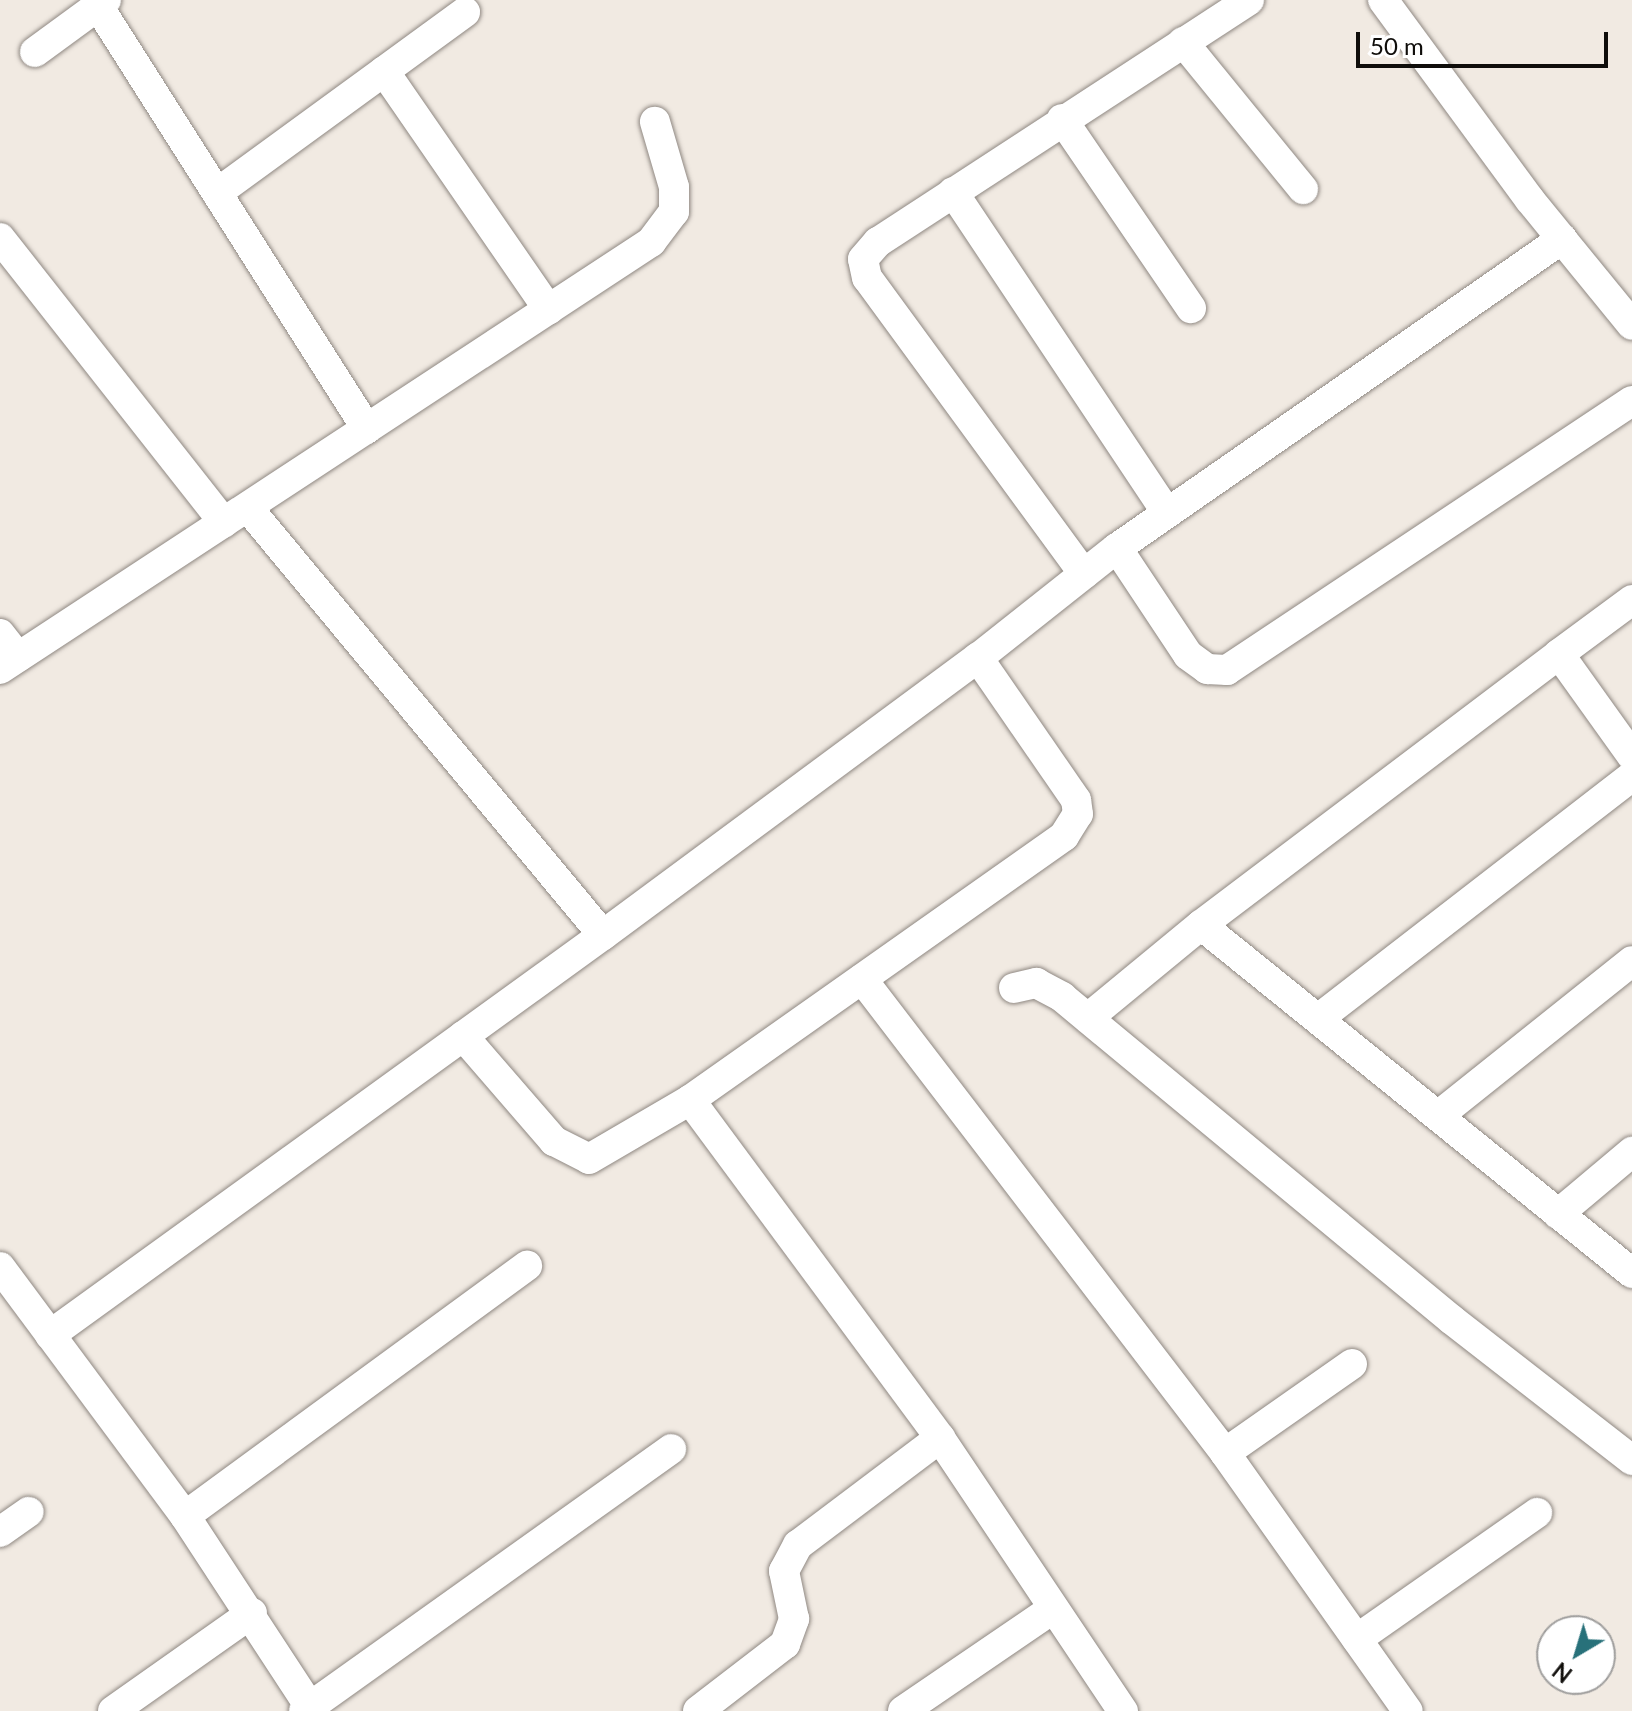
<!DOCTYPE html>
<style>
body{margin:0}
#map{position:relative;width:1632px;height:1711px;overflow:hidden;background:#f1eae2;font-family:Lato,sans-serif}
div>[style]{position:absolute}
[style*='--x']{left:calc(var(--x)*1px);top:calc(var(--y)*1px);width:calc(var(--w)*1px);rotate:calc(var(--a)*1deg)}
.roads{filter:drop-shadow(0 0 2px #8f8882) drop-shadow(0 0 2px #8f8882)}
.street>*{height:30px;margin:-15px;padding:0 15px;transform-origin:15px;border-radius:15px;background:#fff}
span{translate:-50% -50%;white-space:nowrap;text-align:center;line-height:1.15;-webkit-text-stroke:6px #fff;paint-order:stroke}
.north{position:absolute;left:1536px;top:1615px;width:80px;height:80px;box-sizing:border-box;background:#fff;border:2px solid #9f9e9d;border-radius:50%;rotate:218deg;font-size:22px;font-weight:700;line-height:32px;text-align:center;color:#0f0d0a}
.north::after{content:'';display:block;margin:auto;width:28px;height:36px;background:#28717a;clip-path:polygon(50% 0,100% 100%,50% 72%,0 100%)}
.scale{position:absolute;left:1356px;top:32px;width:252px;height:36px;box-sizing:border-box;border:4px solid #0f0d0a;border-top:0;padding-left:10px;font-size:24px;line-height:28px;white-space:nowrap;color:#0f0d0a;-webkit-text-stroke:6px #fff;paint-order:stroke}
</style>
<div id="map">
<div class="roads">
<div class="street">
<div style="--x:1383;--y:0;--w:248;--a:53.7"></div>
<div style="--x:1530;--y:200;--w:161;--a:50.8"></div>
<div style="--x:98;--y:6;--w:501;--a:57.55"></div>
<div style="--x:1183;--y:42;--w:190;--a:50.8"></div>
<div style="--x:35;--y:52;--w:88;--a:-36.2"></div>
<div style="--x:384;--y:71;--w:290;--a:55.4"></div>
<div style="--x:1062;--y:119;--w:229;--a:55.7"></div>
<div style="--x:953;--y:192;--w:386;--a:56.3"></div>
<div style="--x:217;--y:193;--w:307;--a:-36.1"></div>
<div style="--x:0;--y:238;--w:362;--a:51.8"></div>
<div style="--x:248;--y:508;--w:555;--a:50.26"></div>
<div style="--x:1117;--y:548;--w:128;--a:56.4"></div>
<div style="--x:1188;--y:655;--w:24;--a:36"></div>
<div style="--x:1207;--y:669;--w:20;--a:3"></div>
<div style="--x:1227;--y:670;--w:486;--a:-33.6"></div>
<div style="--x:1084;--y:574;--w:367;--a:-126.2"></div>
<div style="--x:867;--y:278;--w:19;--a:-102"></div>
<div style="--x:863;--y:259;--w:23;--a:-49"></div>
<div style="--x:878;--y:242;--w:443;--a:-33.1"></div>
<div style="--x:1632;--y:600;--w:91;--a:143.5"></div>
<div style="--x:1559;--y:654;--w:125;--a:54.4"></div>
<div style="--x:0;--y:634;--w:29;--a:52"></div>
<div style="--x:0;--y:669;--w:779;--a:-33.26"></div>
<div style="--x:651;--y:242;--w:38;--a:-53"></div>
<div style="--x:674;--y:212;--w:25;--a:-90"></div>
<div style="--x:674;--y:187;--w:68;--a:-106.3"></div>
<div style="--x:1201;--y:925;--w:554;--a:38.92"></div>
<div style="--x:862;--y:979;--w:597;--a:52.55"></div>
<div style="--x:1225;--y:1453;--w:316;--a:54.7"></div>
<div style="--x:1014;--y:988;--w:23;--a:-13"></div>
<div style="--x:1036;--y:983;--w:30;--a:28"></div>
<div style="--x:1062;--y:997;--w:506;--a:39.63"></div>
<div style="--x:1452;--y:1320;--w:228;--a:37.9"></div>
<div style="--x:1088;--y:1018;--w:146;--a:-39.5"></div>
<div style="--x:1201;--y:925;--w:449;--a:-37.1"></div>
<div style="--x:1318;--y:1019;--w:397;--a:-37.7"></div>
<div style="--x:463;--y:1036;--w:139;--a:49.1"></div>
<div style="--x:554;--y:1141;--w:39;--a:27"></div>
<div style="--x:589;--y:1159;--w:117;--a:-30.3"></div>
<div style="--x:690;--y:1100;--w:458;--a:-35.2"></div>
<div style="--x:1064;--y:836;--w:26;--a:-58"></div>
<div style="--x:1078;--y:814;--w:14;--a:-98"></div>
<div style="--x:1076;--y:800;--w:173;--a:-124.6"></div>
<div style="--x:690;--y:1100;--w:420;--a:53.5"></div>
<div style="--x:940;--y:1438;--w:329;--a:56.2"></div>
<div style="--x:1438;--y:1116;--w:248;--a:-38.6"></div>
<div style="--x:1558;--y:1214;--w:97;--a:-40"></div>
<div style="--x:0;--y:1267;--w:310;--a:53.4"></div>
<div style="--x:185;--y:1516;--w:228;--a:56.8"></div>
<div style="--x:50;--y:1335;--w:683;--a:-35.88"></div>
<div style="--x:603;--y:935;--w:466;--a:-36.5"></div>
<div style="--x:978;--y:658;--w:177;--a:-38.4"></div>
<div style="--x:1117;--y:548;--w:542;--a:-34.78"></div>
<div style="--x:1225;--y:1453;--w:155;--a:-35"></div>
<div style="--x:185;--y:1516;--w:424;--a:-36.2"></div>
<div style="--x:0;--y:1532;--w:35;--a:-35"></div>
<div style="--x:1357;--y:1639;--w:220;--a:-35"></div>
<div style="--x:113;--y:1711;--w:170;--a:-35.2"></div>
<div style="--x:304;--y:1711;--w:451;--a:-35.5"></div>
<div style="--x:698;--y:1711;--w:110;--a:-37.6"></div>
<div style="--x:785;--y:1644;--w:27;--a:-70"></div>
<div style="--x:794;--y:1619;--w:49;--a:-101.8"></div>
<div style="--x:784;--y:1571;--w:30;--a:-62"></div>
<div style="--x:798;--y:1545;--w:178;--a:-37"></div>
<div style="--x:903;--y:1711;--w:179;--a:-34.3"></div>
</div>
</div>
<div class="north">N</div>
<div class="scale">50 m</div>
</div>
